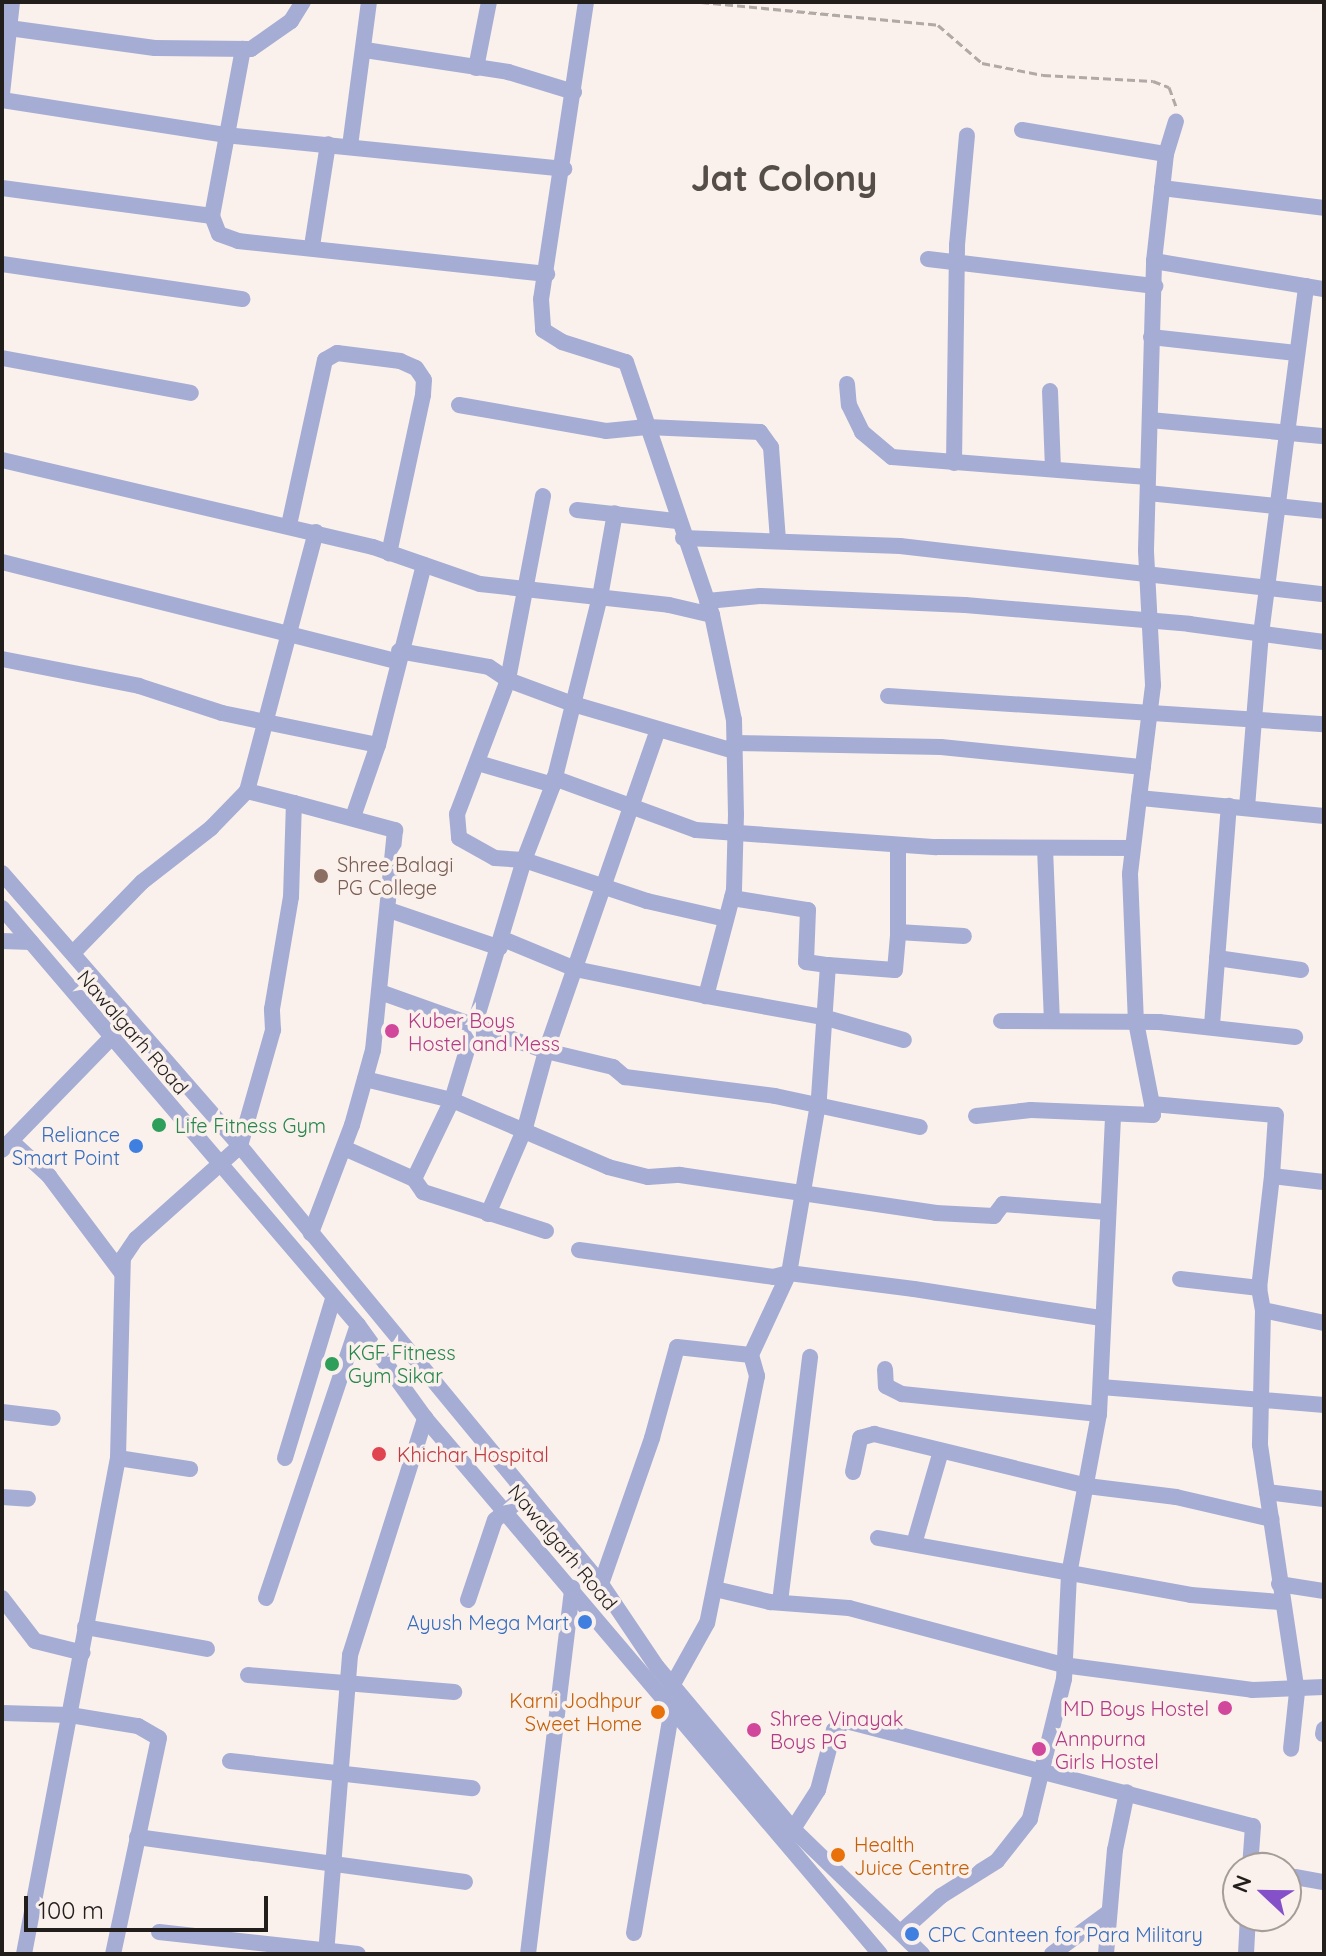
<!DOCTYPE html>
<style>
body{margin:0}
#map{position:relative;width:1326px;height:1956px;overflow:hidden;background:#fbf1ec;font-family:Quicksand,sans-serif}
div>[style]{position:absolute}
[style*='--x']{left:calc(var(--x)*1px);top:calc(var(--y)*1px);width:calc(var(--w)*1px);rotate:calc(var(--a)*1deg)}
.path>*{height:3px;margin-top:-1.5px;transform-origin:0;background:repeating-linear-gradient(90deg,#b1a9a5 0 8px,transparent 0 12px)}
.minor>*{height:16px;margin:-8px;padding:0 8px;transform-origin:8px;border-radius:8px;background:#a6add5}
.dots>*{width:22px;height:22px;translate:-50% -50%;box-sizing:border-box;border:4px solid #fbf1ec;border-radius:50%}
span{translate:-50% -50%;white-space:nowrap;text-align:center;line-height:1.15;-webkit-text-stroke:7px #fbf1ec;paint-order:stroke}
.education-label{font-size:20px;color:#785e54}
.left{translate:0 -50%;text-align:left}
.hotel-label{font-size:20px;color:#b23c85}
.right{translate:-100% -50%;text-align:right}
.street-label{font-size:20px;color:#211e1c}
.leisure-label{font-size:20px;color:#27864d}
.shop-label{font-size:20px;color:#366cbe}
.health-label{font-size:20px;color:#be3a42}
.food-label{font-size:20px;color:#c56008}
.town-label{font-size:36px;color:#554d48;font-weight:700}
.frame{position:absolute;inset:0;border:4px solid #211e1c;pointer-events:none}
.north{position:absolute;left:1222px;top:1852px;width:80px;height:80px;box-sizing:border-box;background:#fbf1ec;border:2px solid #a49d99;border-radius:50%;rotate:292deg;font-size:22px;font-weight:700;line-height:32px;text-align:center;color:#211e1c}
.north::after{content:'';display:block;margin:auto;width:28px;height:36px;background:#8551c9;clip-path:polygon(50% 0,100% 100%,50% 72%,0 100%)}
.scale{position:absolute;left:24px;top:1896px;width:244px;height:36px;box-sizing:border-box;border:4px solid #211e1c;border-top:0;padding-left:10px;font-size:24px;line-height:28px;white-space:nowrap;color:#211e1c;-webkit-text-stroke:6px #fbf1ec;paint-order:stroke}
</style>
<div id="map">
<div class="path">
<div style="--x:701;--y:2;--w:238;--a:5.5"></div>
<div style="--x:938;--y:25;--w:58;--a:40.8"></div>
<div style="--x:982;--y:63;--w:62;--a:11.1"></div>
<div style="--x:1043;--y:75;--w:110;--a:3.1"></div>
<div style="--x:1153;--y:81;--w:17;--a:21"></div>
<div style="--x:1169;--y:87;--w:20;--a:70"></div>
</div>
<div class="minor">
<div style="--x:586;--y:2;--w:300;--a:98.6"></div>
<div style="--x:541;--y:299;--w:31;--a:86"></div>
<div style="--x:543;--y:330;--w:22;--a:32"></div>
<div style="--x:562;--y:342;--w:67;--a:17.4"></div>
<div style="--x:626;--y:362;--w:267;--a:71.2"></div>
<div style="--x:712;--y:615;--w:107;--a:78.2"></div>
<div style="--x:734;--y:720;--w:94;--a:88.8"></div>
<div style="--x:736;--y:814;--w:76;--a:91.5"></div>
<div style="--x:734;--y:890;--w:110;--a:104.8"></div>
<div style="--x:706;--y:996;--w:119;--a:10.2"></div>
<div style="--x:823;--y:1017;--w:84;--a:15.9"></div>
<div style="--x:9;--y:28;--w:147;--a:7.8"></div>
<div style="--x:155;--y:48;--w:96;--a:0.6"></div>
<div style="--x:251;--y:49;--w:49;--a:-35"></div>
<div style="--x:291;--y:21;--w:22;--a:-58"></div>
<div style="--x:365;--y:50;--w:145;--a:8.7"></div>
<div style="--x:508;--y:72;--w:69;--a:16.9"></div>
<div style="--x:476;--y:68;--w:67;--a:-78.9"></div>
<div style="--x:2;--y:94;--w:93;--a:-83.8"></div>
<div style="--x:2;--y:100;--w:226;--a:8.9"></div>
<div style="--x:225;--y:135;--w:341;--a:5.7"></div>
<div style="--x:1022;--y:130;--w:146;--a:9.5"></div>
<div style="--x:350;--y:146;--w:145;--a:-82.5"></div>
<div style="--x:2;--y:188;--w:212;--a:7.6"></div>
<div style="--x:212;--y:216;--w:19;--a:69"></div>
<div style="--x:219;--y:234;--w:20;--a:20"></div>
<div style="--x:238;--y:241;--w:311;--a:6.1"></div>
<div style="--x:1162;--y:188;--w:163;--a:7"></div>
<div style="--x:212;--y:216;--w:170;--a:-79.5"></div>
<div style="--x:312;--y:246;--w:103;--a:-81.1"></div>
<div style="--x:928;--y:259;--w:229;--a:6.8"></div>
<div style="--x:1154;--y:261;--w:108;--a:-83.6"></div>
<div style="--x:1166;--y:154;--w:34;--a:-73"></div>
<div style="--x:2;--y:264;--w:243;--a:8.3"></div>
<div style="--x:1151;--y:337;--w:146;--a:6.3"></div>
<div style="--x:2;--y:358;--w:192;--a:10.5"></div>
<div style="--x:847;--y:384;--w:21;--a:85"></div>
<div style="--x:849;--y:405;--w:30;--a:64"></div>
<div style="--x:862;--y:432;--w:39;--a:40"></div>
<div style="--x:892;--y:457;--w:256;--a:4.5"></div>
<div style="--x:1050;--y:391;--w:78;--a:87.8"></div>
<div style="--x:459;--y:405;--w:149;--a:10"></div>
<div style="--x:606;--y:431;--w:41;--a:-5.6"></div>
<div style="--x:647;--y:427;--w:113;--a:2.5"></div>
<div style="--x:760;--y:432;--w:19;--a:54"></div>
<div style="--x:771;--y:447;--w:94;--a:85.7"></div>
<div style="--x:1150;--y:420;--w:175;--a:5.3"></div>
<div style="--x:2;--y:460;--w:381;--a:13.2"></div>
<div style="--x:373;--y:547;--w:113;--a:19.1"></div>
<div style="--x:480;--y:584;--w:190;--a:6.3"></div>
<div style="--x:669;--y:605;--w:44;--a:13.1"></div>
<div style="--x:954;--y:463;--w:218;--a:-89.2"></div>
<div style="--x:957;--y:245;--w:110;--a:-84.8"></div>
<div style="--x:1148;--y:493;--w:177;--a:5.8"></div>
<div style="--x:543;--y:496;--w:187;--a:100.8"></div>
<div style="--x:508;--y:680;--w:143;--a:110.8"></div>
<div style="--x:457;--y:814;--w:24;--a:85"></div>
<div style="--x:459;--y:838;--w:41;--a:29.1"></div>
<div style="--x:495;--y:858;--w:29;--a:4"></div>
<div style="--x:524;--y:860;--w:130;--a:18.4"></div>
<div style="--x:647;--y:901;--w:81;--a:12.8"></div>
<div style="--x:577;--y:510;--w:101;--a:6.3"></div>
<div style="--x:289;--y:525;--w:169;--a:-77.7"></div>
<div style="--x:325;--y:360;--w:14;--a:-30"></div>
<div style="--x:337;--y:353;--w:64;--a:7.2"></div>
<div style="--x:400;--y:361;--w:17;--a:24"></div>
<div style="--x:416;--y:368;--w:14;--a:56"></div>
<div style="--x:424;--y:380;--w:15;--a:94"></div>
<div style="--x:423;--y:395;--w:162;--a:102.1"></div>
<div style="--x:683;--y:538;--w:217;--a:2.1"></div>
<div style="--x:900;--y:546;--w:427;--a:6.5"></div>
<div style="--x:2;--y:562;--w:407;--a:14.1"></div>
<div style="--x:707;--y:601;--w:53;--a:-5.4"></div>
<div style="--x:760;--y:596;--w:205;--a:2.5"></div>
<div style="--x:965;--y:605;--w:225;--a:4.8"></div>
<div style="--x:1189;--y:624;--w:136;--a:7.6"></div>
<div style="--x:399;--y:651;--w:91;--a:10.1"></div>
<div style="--x:489;--y:667;--w:23;--a:34"></div>
<div style="--x:508;--y:680;--w:69;--a:20.3"></div>
<div style="--x:573;--y:704;--w:168;--a:16.3"></div>
<div style="--x:2;--y:659;--w:140;--a:11.1"></div>
<div style="--x:139;--y:686;--w:87;--a:18"></div>
<div style="--x:222;--y:713;--w:159;--a:11.6"></div>
<div style="--x:888;--y:696;--w:437;--a:3.7"></div>
<div style="--x:734;--y:743;--w:207;--a:1.1"></div>
<div style="--x:941;--y:747;--w:203;--a:5.7"></div>
<div style="--x:478;--y:763;--w:78;--a:16.3"></div>
<div style="--x:554;--y:778;--w:151;--a:20.1"></div>
<div style="--x:696;--y:830;--w:241;--a:4.1"></div>
<div style="--x:936;--y:847;--w:196;--a:0.3"></div>
<div style="--x:1139;--y:798;--w:114;--a:-82.9"></div>
<div style="--x:1153;--y:685;--w:135;--a:-93"></div>
<div style="--x:1146;--y:550;--w:289;--a:-88.4"></div>
<div style="--x:1154;--y:261;--w:172;--a:9.4"></div>
<div style="--x:294;--y:803;--w:105;--a:15"></div>
<div style="--x:395;--y:830;--w:221;--a:95.7"></div>
<div style="--x:373;--y:1050;--w:78;--a:105.6"></div>
<div style="--x:352;--y:1125;--w:116;--a:110.8"></div>
<div style="--x:1247;--y:807;--w:174;--a:-85.4"></div>
<div style="--x:1261;--y:634;--w:351;--a:-82.6"></div>
<div style="--x:1324;--y:816;--w:186;--a:-174.4"></div>
<div style="--x:1139;--y:798;--w:77;--a:96.8"></div>
<div style="--x:1130;--y:874;--w:148;--a:87.7"></div>
<div style="--x:1136;--y:1022;--w:84;--a:79"></div>
<div style="--x:1152;--y:1104;--w:124;--a:5.1"></div>
<div style="--x:1276;--y:1115;--w:61;--a:93.8"></div>
<div style="--x:1272;--y:1176;--w:52;--a:6.6"></div>
<div style="--x:353;--y:817;--w:76;--a:-70.9"></div>
<div style="--x:378;--y:745;--w:186;--a:-75.7"></div>
<div style="--x:1045;--y:848;--w:173;--a:87.7"></div>
<div style="--x:2;--y:873;--w:362;--a:48.9"></div>
<div style="--x:240;--y:1146;--w:568;--a:50.5"></div>
<div style="--x:601;--y:1584;--w:100;--a:56"></div>
<div style="--x:657;--y:1667;--w:212;--a:50"></div>
<div style="--x:793;--y:1829;--w:180;--a:44.1"></div>
<div style="--x:732;--y:898;--w:77;--a:9"></div>
<div style="--x:808;--y:910;--w:52;--a:92.2"></div>
<div style="--x:806;--y:962;--w:22;--a:8"></div>
<div style="--x:828;--y:965;--w:133;--a:93.9"></div>
<div style="--x:819;--y:1098;--w:178;--a:99.7"></div>
<div style="--x:789;--y:1273;--w:90;--a:114.9"></div>
<div style="--x:2;--y:908;--w:548;--a:49.51"></div>
<div style="--x:358;--y:1325;--w:115;--a:54.2"></div>
<div style="--x:425;--y:1418;--w:703;--a:49.67"></div>
<div style="--x:389;--y:910;--w:117;--a:18.9"></div>
<div style="--x:898;--y:932;--w:87;--a:-90"></div>
<div style="--x:503;--y:939;--w:78;--a:22.6"></div>
<div style="--x:575;--y:969;--w:134;--a:11.6"></div>
<div style="--x:2;--y:941;--w:29;--a:2"></div>
<div style="--x:73;--y:953;--w:99;--a:-45.8"></div>
<div style="--x:142;--y:882;--w:88;--a:-38"></div>
<div style="--x:211;--y:828;--w:52;--a:-45.8"></div>
<div style="--x:1217;--y:958;--w:85;--a:8.1"></div>
<div style="--x:828;--y:965;--w:67;--a:4.3"></div>
<div style="--x:895;--y:970;--w:38;--a:-85"></div>
<div style="--x:898;--y:932;--w:66;--a:3.5"></div>
<div style="--x:380;--y:992;--w:176;--a:19.6"></div>
<div style="--x:546;--y:1051;--w:69;--a:13.4"></div>
<div style="--x:613;--y:1067;--w:16;--a:40"></div>
<div style="--x:625;--y:1077;--w:151;--a:7.2"></div>
<div style="--x:775;--y:1096;--w:148;--a:12.1"></div>
<div style="--x:1001;--y:1021;--w:158;--a:0.4"></div>
<div style="--x:1159;--y:1022;--w:137;--a:6.3"></div>
<div style="--x:1212;--y:1025;--w:220;--a:-85.6"></div>
<div style="--x:365;--y:1079;--w:89;--a:13.6"></div>
<div style="--x:452;--y:1100;--w:170;--a:23.2"></div>
<div style="--x:608;--y:1167;--w:41;--a:14"></div>
<div style="--x:648;--y:1177;--w:32;--a:-4"></div>
<div style="--x:680;--y:1175;--w:259;--a:8.4"></div>
<div style="--x:936;--y:1213;--w:58;--a:3"></div>
<div style="--x:994;--y:1216;--w:15;--a:-53"></div>
<div style="--x:1003;--y:1204;--w:104;--a:4.4"></div>
<div style="--x:976;--y:1116;--w:55;--a:-6.2"></div>
<div style="--x:1031;--y:1110;--w:122;--a:2.3"></div>
<div style="--x:1153;--y:1115;--w:11;--a:-95"></div>
<div style="--x:11;--y:1141;--w:52;--a:42.6"></div>
<div style="--x:49;--y:1176;--w:120;--a:53.1"></div>
<div style="--x:344;--y:1148;--w:77;--a:23.9"></div>
<div style="--x:414;--y:1179;--w:16;--a:55"></div>
<div style="--x:423;--y:1192;--w:129;--a:17.6"></div>
<div style="--x:2;--y:1150;--w:156;--a:-45.8"></div>
<div style="--x:1272;--y:1176;--w:113;--a:96.6"></div>
<div style="--x:1259;--y:1288;--w:22;--a:80"></div>
<div style="--x:1263;--y:1310;--w:62;--a:12"></div>
<div style="--x:414;--y:1179;--w:88;--a:-64.3"></div>
<div style="--x:452;--y:1100;--w:251;--a:-73.3"></div>
<div style="--x:524;--y:860;--w:80;--a:-68.9"></div>
<div style="--x:553;--y:785;--w:194;--a:-76"></div>
<div style="--x:600;--y:597;--w:85;--a:-79.9"></div>
<div style="--x:488;--y:1214;--w:94;--a:-66.7"></div>
<div style="--x:525;--y:1128;--w:80;--a:-74.7"></div>
<div style="--x:546;--y:1051;--w:338;--a:-70.8"></div>
<div style="--x:579;--y:1250;--w:196;--a:7.9"></div>
<div style="--x:773;--y:1277;--w:16;--a:-14"></div>
<div style="--x:789;--y:1273;--w:126;--a:7.3"></div>
<div style="--x:914;--y:1289;--w:190;--a:8.8"></div>
<div style="--x:1180;--y:1279;--w:80;--a:6.5"></div>
<div style="--x:1263;--y:1310;--w:135;--a:91.3"></div>
<div style="--x:1260;--y:1445;--w:250;--a:81.5"></div>
<div style="--x:1297;--y:1692;--w:57;--a:96"></div>
<div style="--x:885;--y:1369;--w:17;--a:87"></div>
<div style="--x:886;--y:1386;--w:18;--a:27"></div>
<div style="--x:902;--y:1394;--w:198;--a:5.8"></div>
<div style="--x:1099;--y:1414;--w:163;--a:100.6"></div>
<div style="--x:1069;--y:1574;--w:105;--a:92.7"></div>
<div style="--x:1064;--y:1679;--w:144;--a:103.7"></div>
<div style="--x:1030;--y:1819;--w:53;--a:128.2"></div>
<div style="--x:997;--y:1861;--w:66;--a:148"></div>
<div style="--x:941;--y:1896;--w:52;--a:138.1"></div>
<div style="--x:1101;--y:1387;--w:224;--a:4.6"></div>
<div style="--x:2;--y:1412;--w:51;--a:6.7"></div>
<div style="--x:1099;--y:1414;--w:300;--a:-87.3"></div>
<div style="--x:118;--y:1458;--w:73;--a:8.7"></div>
<div style="--x:285;--y:1458;--w:166;--a:-73.2"></div>
<div style="--x:853;--y:1472;--w:35;--a:-78"></div>
<div style="--x:860;--y:1438;--w:15;--a:-16"></div>
<div style="--x:874;--y:1434;--w:219;--a:13.7"></div>
<div style="--x:1087;--y:1486;--w:90;--a:7"></div>
<div style="--x:1176;--y:1497;--w:98;--a:13"></div>
<div style="--x:1267;--y:1492;--w:57;--a:7"></div>
<div style="--x:2;--y:1497;--w:26;--a:4"></div>
<div style="--x:878;--y:1538;--w:318;--a:10.3"></div>
<div style="--x:1191;--y:1595;--w:89;--a:4.5"></div>
<div style="--x:914;--y:1544;--w:97;--a:-73.8"></div>
<div style="--x:601;--y:1584;--w:155;--a:-70.7"></div>
<div style="--x:652;--y:1438;--w:94;--a:-74.6"></div>
<div style="--x:677;--y:1347;--w:74;--a:6.2"></div>
<div style="--x:751;--y:1355;--w:22;--a:74"></div>
<div style="--x:757;--y:1376;--w:252;--a:101.4"></div>
<div style="--x:707;--y:1623;--w:72;--a:119.1"></div>
<div style="--x:1279;--y:1584;--w:46;--a:8.8"></div>
<div style="--x:715;--y:1589;--w:57;--a:13.3"></div>
<div style="--x:770;--y:1602;--w:79;--a:4.3"></div>
<div style="--x:849;--y:1608;--w:221;--a:14.9"></div>
<div style="--x:1063;--y:1665;--w:191;--a:7.5"></div>
<div style="--x:1252;--y:1690;--w:72;--a:-2.4"></div>
<div style="--x:2;--y:1598;--w:54;--a:52.5"></div>
<div style="--x:35;--y:1641;--w:49;--a:14"></div>
<div style="--x:266;--y:1598;--w:288;--a:-71.4"></div>
<div style="--x:468;--y:1600;--w:84;--a:-71.4"></div>
<div style="--x:495;--y:1520;--w:40;--a:-39"></div>
<div style="--x:780;--y:1602;--w:247;--a:-83"></div>
<div style="--x:85;--y:1627;--w:124;--a:10.2"></div>
<div style="--x:248;--y:1675;--w:207;--a:4.7"></div>
<div style="--x:2;--y:1713;--w:68;--a:1.7"></div>
<div style="--x:70;--y:1715;--w:69;--a:9.2"></div>
<div style="--x:138;--y:1726;--w:24;--a:30"></div>
<div style="--x:159;--y:1738;--w:221;--a:102"></div>
<div style="--x:1323;--y:1734;--w:5;--a:-79"></div>
<div style="--x:230;--y:1761;--w:244;--a:6.4"></div>
<div style="--x:793;--y:1829;--w:46;--a:-57.3"></div>
<div style="--x:818;--y:1790;--w:62;--a:-75.1"></div>
<div style="--x:834;--y:1730;--w:15;--a:-37"></div>
<div style="--x:846;--y:1721;--w:420;--a:14.5"></div>
<div style="--x:1253;--y:1826;--w:42;--a:94.1"></div>
<div style="--x:137;--y:1837;--w:331;--a:7.8"></div>
<div style="--x:1295;--y:1877;--w:29;--a:10"></div>
<div style="--x:159;--y:1932;--w:200;--a:6.3"></div>
<div style="--x:634;--y:1933;--w:228;--a:-80.4"></div>
<div style="--x:24;--y:1954;--w:505;--a:-79.27"></div>
<div style="--x:118;--y:1458;--w:200;--a:-88.6"></div>
<div style="--x:123;--y:1258;--w:23;--a:-56"></div>
<div style="--x:136;--y:1239;--w:140;--a:-41.8"></div>
<div style="--x:240;--y:1146;--w:121;--a:-74.1"></div>
<div style="--x:273;--y:1030;--w:21;--a:-93"></div>
<div style="--x:272;--y:1009;--w:114;--a:-80.4"></div>
<div style="--x:291;--y:897;--w:94;--a:-88.2"></div>
<div style="--x:294;--y:803;--w:49;--a:-165.7"></div>
<div style="--x:247;--y:791;--w:268;--a:-75.1"></div>
<div style="--x:326;--y:1954;--w:300;--a:-85.4"></div>
<div style="--x:350;--y:1655;--w:249;--a:-72.4"></div>
<div style="--x:528;--y:1954;--w:369;--a:-83.1"></div>
<div style="--x:1052;--y:1954;--w:71;--a:-36.4"></div>
<div style="--x:1106;--y:1954;--w:104;--a:-85.1"></div>
<div style="--x:1115;--y:1850;--w:59;--a:-78.3"></div>
<div style="--x:1246;--y:1954;--w:38;--a:-87"></div>
</div>
<div class="dots">
<div style="left:321px;top:876px;background:#8d6e63"></div>
<div style="left:392px;top:1031px;background:#d1479c"></div>
<div style="left:159px;top:1125px;background:#2e9e5b"></div>
<div style="left:136px;top:1146px;background:#3f7fe0"></div>
<div style="left:332px;top:1364px;background:#2e9e5b"></div>
<div style="left:379px;top:1454px;background:#e0444e"></div>
<div style="left:585px;top:1622px;background:#3f7fe0"></div>
<div style="left:1225px;top:1708px;background:#d1479c"></div>
<div style="left:658px;top:1712px;background:#e8710a"></div>
<div style="left:754px;top:1730px;background:#d1479c"></div>
<div style="left:1039px;top:1749px;background:#d1479c"></div>
<div style="left:838px;top:1855px;background:#e8710a"></div>
<div style="left:912px;top:1934px;background:#3f7fe0"></div>
</div>
<div class="education-label">
<span class="left" style="left:337px;top:876px">Shree Balagi<br>PG College</span>
</div>
<div class="hotel-label">
<span class="left" style="left:408px;top:1032px">Kuber Boys<br>Hostel and Mess</span>
<span class="right" style="left:1209px;top:1708px">MD Boys Hostel</span>
<span class="left" style="left:770px;top:1730px">Shree Vinayak<br>Boys PG</span>
<span class="left" style="left:1055px;top:1750px">Annpurna<br>Girls Hostel</span>
</div>
<div class="street-label">
<span style="left:133px;top:1032px;rotate:49deg">Nawalgarh Road</span>
<span style="left:563px;top:1547px;rotate:50deg">Nawalgarh Road</span>
</div>
<div class="leisure-label">
<span class="left" style="left:175px;top:1125px">Life Fitness Gym</span>
<span class="left" style="left:348px;top:1364px">KGF Fitness<br>Gym Sikar</span>
</div>
<div class="shop-label">
<span class="right" style="left:120px;top:1146px">Reliance<br>Smart Point</span>
<span class="right" style="left:569px;top:1622px">Ayush Mega Mart</span>
<span class="left" style="left:928px;top:1934px">CPC Canteen for Para Military</span>
</div>
<div class="health-label">
<span class="left" style="left:397px;top:1454px">Khichar Hospital</span>
</div>
<div class="food-label">
<span class="right" style="left:642px;top:1712px">Karni Jodhpur<br>Sweet Home</span>
<span class="left" style="left:854px;top:1856px">Health<br>Juice Centre</span>
</div>
<div class="town-label">
<span style="left:784px;top:178px">Jat Colony</span>
</div>
<div class="frame"></div>
<div class="north">N</div>
<div class="scale">100 m</div>
</div>
